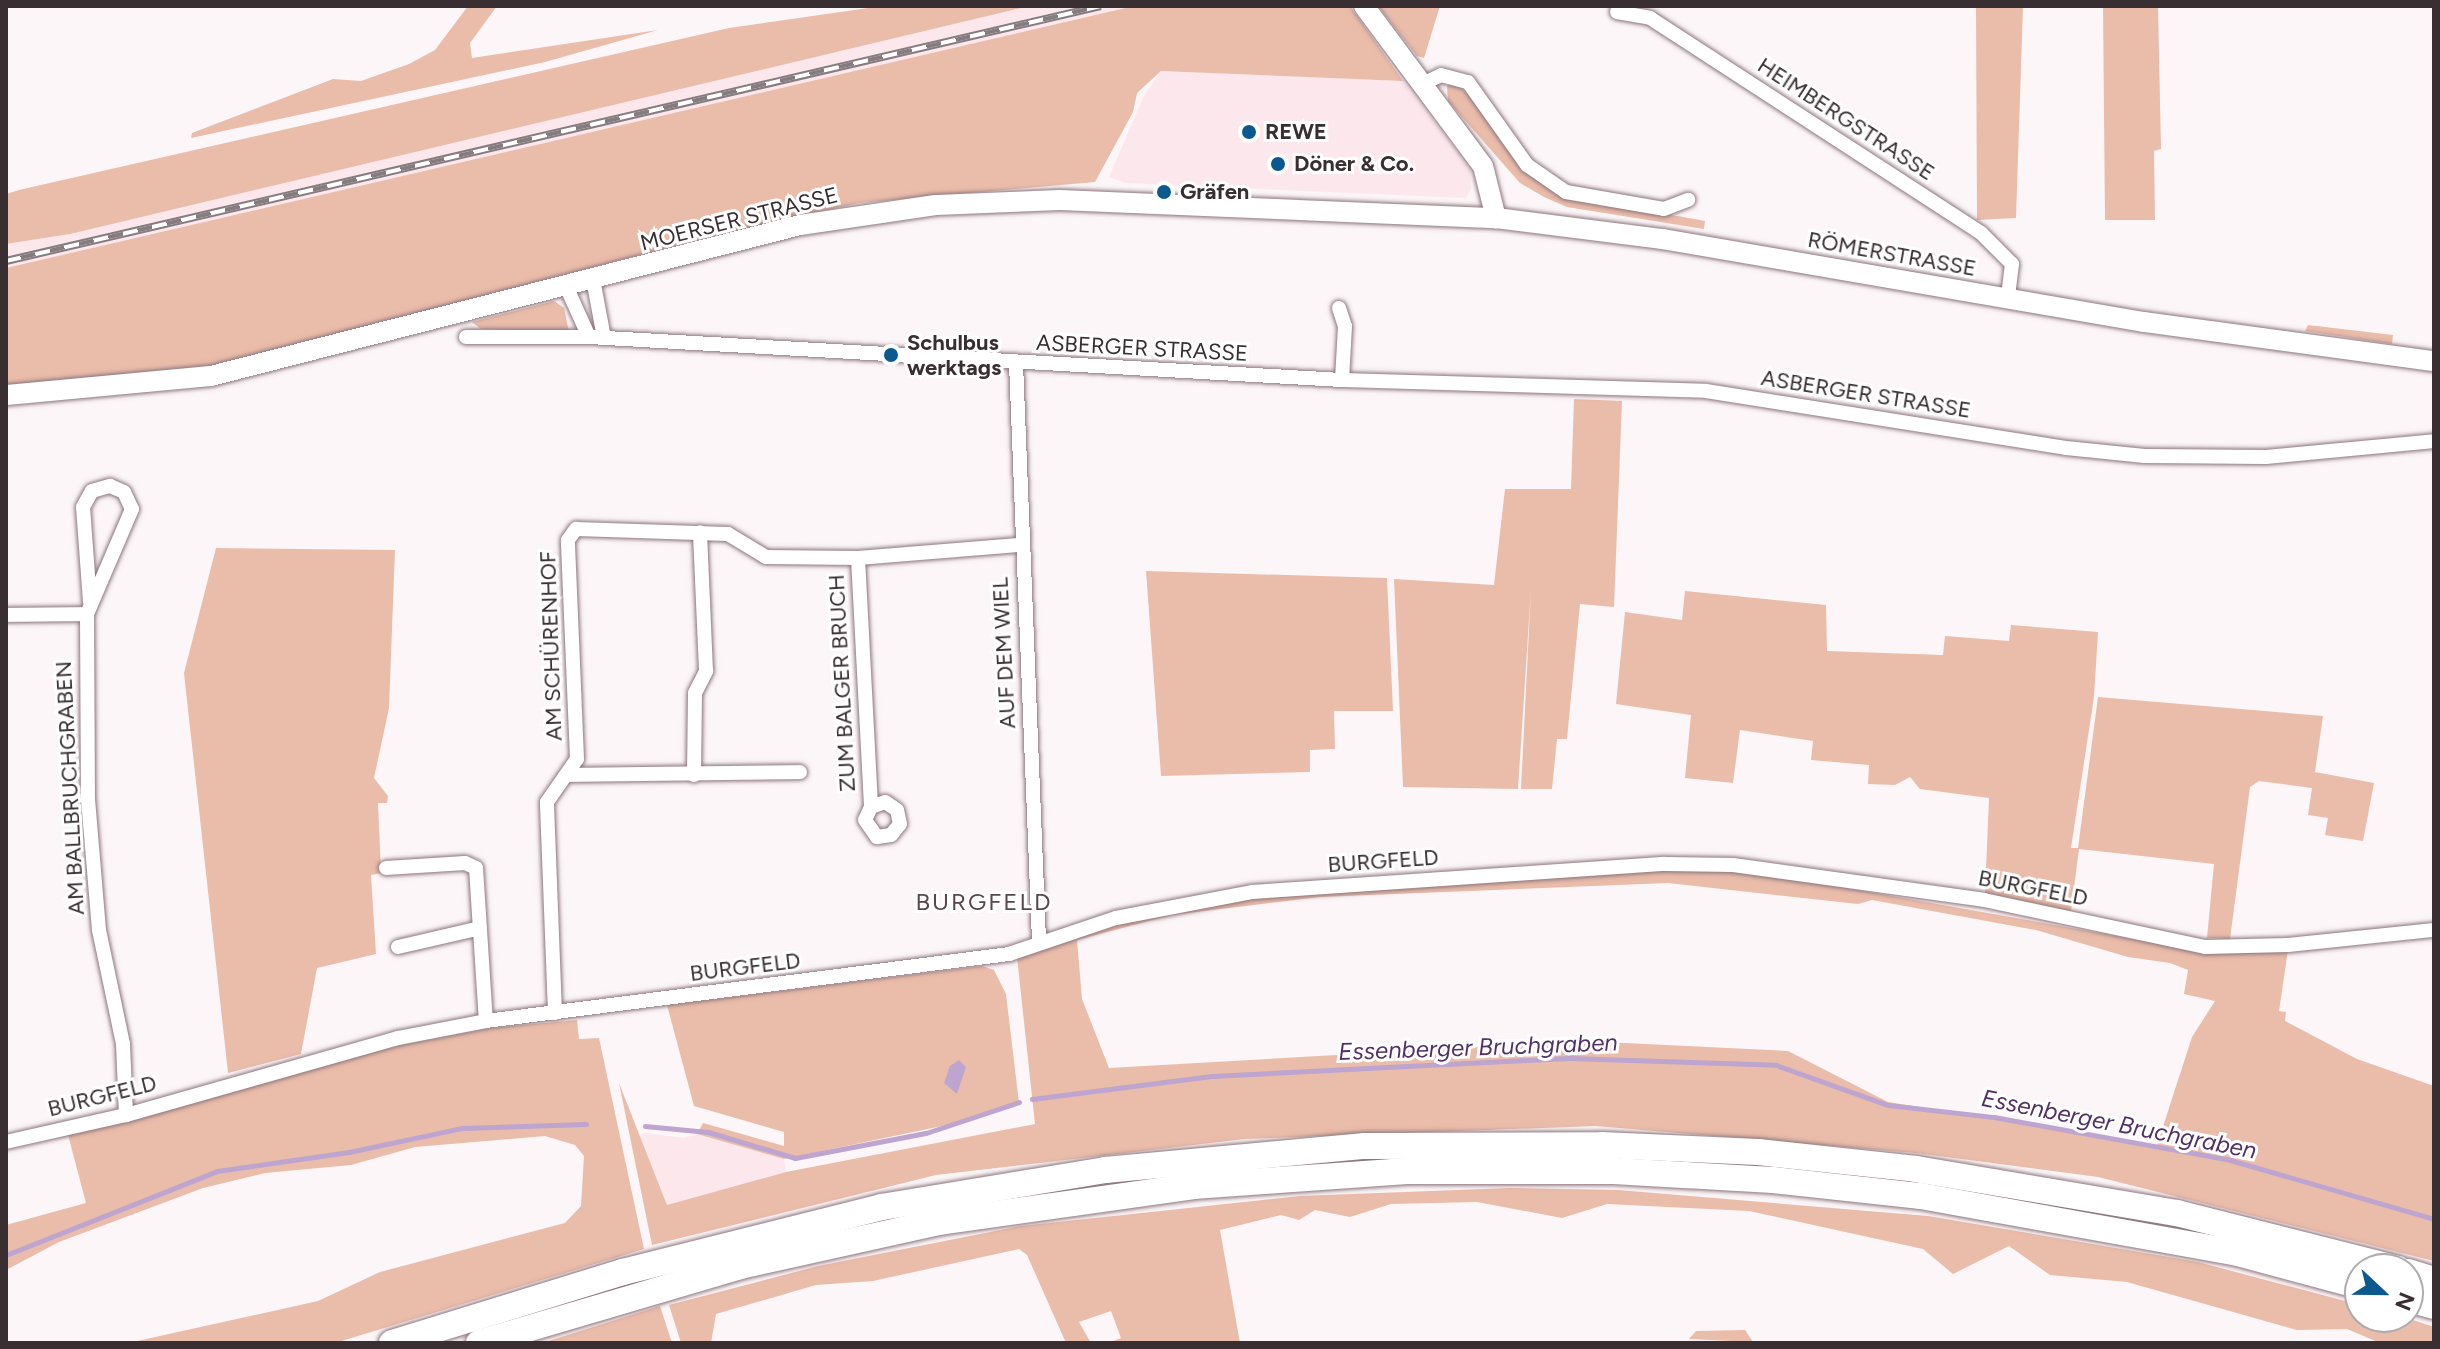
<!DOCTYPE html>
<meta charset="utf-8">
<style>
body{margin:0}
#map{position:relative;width:2440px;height:1349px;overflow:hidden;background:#fcf6f8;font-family:Figtree,sans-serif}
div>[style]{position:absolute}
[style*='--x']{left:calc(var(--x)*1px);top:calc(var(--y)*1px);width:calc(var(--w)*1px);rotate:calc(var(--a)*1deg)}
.built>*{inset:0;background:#fce7ed}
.green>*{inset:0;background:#eabcaa}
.water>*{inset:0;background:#bea5cf}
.stream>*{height:5px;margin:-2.5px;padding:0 2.5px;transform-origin:2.5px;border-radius:2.5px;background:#bea5cf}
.roads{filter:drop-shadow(0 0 2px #8c757c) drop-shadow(0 0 2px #8c757c)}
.street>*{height:14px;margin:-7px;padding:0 7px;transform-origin:7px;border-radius:7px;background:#fff}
.secondary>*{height:20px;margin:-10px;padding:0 10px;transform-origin:10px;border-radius:10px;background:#fff}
.highway>*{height:26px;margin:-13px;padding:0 13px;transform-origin:13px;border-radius:13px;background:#fff}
.rail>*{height:8px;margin-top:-4px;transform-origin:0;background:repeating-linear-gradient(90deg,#fff 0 15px,#857c7f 0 30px);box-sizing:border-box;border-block:2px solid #857c7f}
.dots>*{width:22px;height:22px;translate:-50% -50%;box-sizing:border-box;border:4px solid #fff;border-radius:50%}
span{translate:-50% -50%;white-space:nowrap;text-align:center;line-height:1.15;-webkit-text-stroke:6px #fff;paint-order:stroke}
.street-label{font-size:22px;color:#392e32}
.poi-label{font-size:22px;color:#392e32;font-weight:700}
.left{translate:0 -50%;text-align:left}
.neighbourhood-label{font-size:24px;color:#5c464e;letter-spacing:2px}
.water-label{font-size:24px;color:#533166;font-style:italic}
.frame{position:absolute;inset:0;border:8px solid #392e32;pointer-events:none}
.north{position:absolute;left:2344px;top:1253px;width:80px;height:80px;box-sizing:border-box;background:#fff;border:2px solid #b0abad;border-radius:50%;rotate:112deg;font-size:22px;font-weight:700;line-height:32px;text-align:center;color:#392e32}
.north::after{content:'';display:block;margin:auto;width:28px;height:36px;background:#0c5a8d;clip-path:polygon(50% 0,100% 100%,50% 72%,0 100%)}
</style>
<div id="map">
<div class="built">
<div style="clip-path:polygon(1030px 6px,1134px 6px,6px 268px,6px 244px,70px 234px)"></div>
<div style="clip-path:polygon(1161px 71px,1403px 81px,1470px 169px,1471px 189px,1466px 198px,1125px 183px,1109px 177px,1144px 96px)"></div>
<div style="clip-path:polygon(644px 1133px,684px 1138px,697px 1134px,784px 1159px,786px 1172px,667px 1205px,640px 1136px)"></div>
</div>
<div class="green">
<div style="clip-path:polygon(468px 6px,497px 6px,470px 43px,472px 58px,658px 30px,545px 62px,191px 138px,192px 133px,333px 79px,361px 81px,409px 64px,435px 50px)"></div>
<div style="clip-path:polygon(882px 6px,1030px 6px,70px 234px,6px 244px,6px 194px,19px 190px,729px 28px)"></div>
<div style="clip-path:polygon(1134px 6px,1350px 6px,1403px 81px,1161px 71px,1137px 93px,1133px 112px,1095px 182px,859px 203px,692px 241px,211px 369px,6px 386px,6px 268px)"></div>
<div style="clip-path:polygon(1378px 6px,1440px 6px,1424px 58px,1417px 56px)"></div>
<div style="clip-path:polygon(1976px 6px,2023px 6px,2016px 218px,1977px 220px)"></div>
<div style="clip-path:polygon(2103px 6px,2158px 6px,2161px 149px,2154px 151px,2155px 220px,2105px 220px)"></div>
<div style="clip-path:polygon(1453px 82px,1479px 103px,1523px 168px,1557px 194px,1705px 221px,1704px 229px,1567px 207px,1544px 197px,1520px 183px,1448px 101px,1447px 86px)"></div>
<div style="clip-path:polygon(554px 301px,564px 308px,569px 332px,481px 329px,472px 322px)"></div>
<div style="clip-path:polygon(2308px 325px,2393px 335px,2392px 344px,2305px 331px)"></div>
<div style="clip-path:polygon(1574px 399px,1622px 401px,1614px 607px,1580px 604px,1567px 739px,1557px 739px,1552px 789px,1521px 789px,1531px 589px,1518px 789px,1403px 787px,1394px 579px,1494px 585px,1505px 489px,1571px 489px)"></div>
<div style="clip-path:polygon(216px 548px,395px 550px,389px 708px,374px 778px,388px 796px,387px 803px,378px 803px,381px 873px,371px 875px,376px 954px,317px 968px,301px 1054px,228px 1073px,184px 673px)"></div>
<div style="clip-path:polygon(1146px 571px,1387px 578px,1393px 711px,1334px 711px,1335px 749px,1310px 750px,1310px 772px,1161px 776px)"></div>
<div style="clip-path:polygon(1685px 591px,1826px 605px,1827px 651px,1943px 655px,1945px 636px,2009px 641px,2011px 625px,2098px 632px,2094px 697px,2071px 848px,2078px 848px,2098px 697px,2323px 716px,2315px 772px,2374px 783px,2363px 841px,2325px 835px,2328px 818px,2308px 815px,2312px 788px,2259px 781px,2250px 787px,2230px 939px,2207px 938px,2214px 864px,2079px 849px,2071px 911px,1985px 893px,1989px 798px,1920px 789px,1910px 777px,1895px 785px,1868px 784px,1869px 765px,1811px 760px,1813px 741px,1740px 730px,1733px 783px,1685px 778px,1691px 715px,1616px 704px,1625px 612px,1682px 620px)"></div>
<div style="clip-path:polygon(evenodd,1670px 869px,1757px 872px,2133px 939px,2288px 950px,2279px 1011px,2286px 1012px,2285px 1021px,2357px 1059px,2434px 1086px,2434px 1261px,2098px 1177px,1916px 1153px,1595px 1126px,1245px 1139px,936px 1175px,652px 1245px,619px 1083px,667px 1205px,786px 1172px,1035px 1124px,1017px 957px,1120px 922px,1225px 901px,1670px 869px,1668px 883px,1858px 904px,1872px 900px,2036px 930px,2128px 957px,2170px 963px,2188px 970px,2184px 994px,2215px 1001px,2192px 1037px,2157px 1145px,1888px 1102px,1788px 1051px,1583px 1041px,1109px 1068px,1082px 999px,1077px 940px,1172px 915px,1320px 897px,1668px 883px)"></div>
<div style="clip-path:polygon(982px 966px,994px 970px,1006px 994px,1019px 1103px,966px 1121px,784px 1159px,697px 1134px,703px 1123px,784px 1146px,784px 1132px,694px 1106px,667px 1005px)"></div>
<div style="clip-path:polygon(577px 1020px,579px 1039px,599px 1038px,644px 1249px,335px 1343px,128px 1343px,318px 1301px,380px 1272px,565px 1223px,581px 1206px,584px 1156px,575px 1145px,545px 1136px,415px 1147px,351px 1165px,265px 1173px,203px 1188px,59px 1242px,6px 1270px,6px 1225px,86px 1203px,68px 1135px,401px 1045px,490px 1028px)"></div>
<div style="clip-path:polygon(1510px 1188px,1618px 1190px,1928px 1216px,2198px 1262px,2360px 1305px,2360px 1317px,2404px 1317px,2434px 1327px,2434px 1343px,2380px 1343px,2347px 1329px,2297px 1330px,2127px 1282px,2050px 1275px,2009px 1246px,1953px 1274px,1923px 1249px,1749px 1211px,1607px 1204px,1562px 1218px,1477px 1202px,1391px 1204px,1350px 1217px,1315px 1210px,1299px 1220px,1281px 1215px,1220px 1230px,1240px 1343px,1108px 1343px,1121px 1338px,1111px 1311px,1079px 1322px,1091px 1343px,1066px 1343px,1027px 1255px,1019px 1249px,873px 1281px,816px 1285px,716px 1314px,711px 1343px,681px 1343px,669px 1305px,818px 1266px,1021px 1226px,1300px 1196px)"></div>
<div style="clip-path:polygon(660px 1306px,672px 1343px,542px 1343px)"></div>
<div style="clip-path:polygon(1745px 1330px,1753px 1342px,1689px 1339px,1696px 1331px)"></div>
</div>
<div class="water">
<div style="clip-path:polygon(959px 1060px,966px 1067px,957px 1094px,944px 1083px,950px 1066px)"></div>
</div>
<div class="stream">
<div style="--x:1032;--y:1099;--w:181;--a:-7.3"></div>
<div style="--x:1212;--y:1076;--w:357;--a:-2.9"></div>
<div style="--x:1569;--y:1058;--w:207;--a:1.9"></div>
<div style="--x:1776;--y:1065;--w:119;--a:19.7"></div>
<div style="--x:1888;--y:1105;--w:107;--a:6.5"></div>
<div style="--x:1994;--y:1117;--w:240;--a:10.3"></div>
<div style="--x:2230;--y:1160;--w:212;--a:16.1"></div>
<div style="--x:645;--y:1126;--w:63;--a:5.4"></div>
<div style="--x:708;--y:1132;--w:91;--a:16.6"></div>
<div style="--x:795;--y:1158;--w:133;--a:-10.8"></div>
<div style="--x:926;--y:1133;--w:98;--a:-18.4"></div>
<div style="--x:6;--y:1255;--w:227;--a:-21.7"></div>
<div style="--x:217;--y:1171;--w:133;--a:-8.2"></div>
<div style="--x:349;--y:1152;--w:116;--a:-12"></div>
<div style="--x:462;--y:1128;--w:124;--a:-1.8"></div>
</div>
<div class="roads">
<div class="street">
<div style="--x:1617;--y:12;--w:34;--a:10"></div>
<div style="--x:1650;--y:18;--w:395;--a:33"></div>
<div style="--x:1981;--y:233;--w:44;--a:45"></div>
<div style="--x:2012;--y:264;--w:34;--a:97"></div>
<div style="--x:1420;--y:85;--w:23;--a:-25"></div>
<div style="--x:1441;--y:75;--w:28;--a:15"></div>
<div style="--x:1468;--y:82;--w:102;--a:54.6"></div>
<div style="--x:1527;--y:165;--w:47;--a:34.7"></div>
<div style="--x:1566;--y:192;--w:99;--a:9.8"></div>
<div style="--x:1664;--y:209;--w:26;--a:-21"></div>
<div style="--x:593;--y:279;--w:60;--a:79.4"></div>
<div style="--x:566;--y:286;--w:56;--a:65.7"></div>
<div style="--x:1339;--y:308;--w:19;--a:72"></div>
<div style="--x:1345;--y:326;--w:54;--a:93.2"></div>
<div style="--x:466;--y:337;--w:123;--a:0"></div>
<div style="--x:589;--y:337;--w:754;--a:3.27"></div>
<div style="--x:1342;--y:380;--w:364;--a:1.7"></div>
<div style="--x:1706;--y:391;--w:364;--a:9"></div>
<div style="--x:2066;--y:448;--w:79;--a:5.8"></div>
<div style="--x:2145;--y:456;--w:121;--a:0.5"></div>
<div style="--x:2266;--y:457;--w:169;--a:-5.4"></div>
<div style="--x:1016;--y:363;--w:578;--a:87.72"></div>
<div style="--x:858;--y:558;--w:249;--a:87"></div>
<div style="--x:871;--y:807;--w:14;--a:115"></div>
<div style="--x:865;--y:820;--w:21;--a:55"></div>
<div style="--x:877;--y:837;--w:14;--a:-8"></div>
<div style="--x:891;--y:835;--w:14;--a:-51"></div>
<div style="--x:900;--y:824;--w:14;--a:-102"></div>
<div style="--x:897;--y:810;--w:14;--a:-146"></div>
<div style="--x:885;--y:802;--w:15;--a:160"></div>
<div style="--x:90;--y:602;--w:95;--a:-94.2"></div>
<div style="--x:83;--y:507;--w:18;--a:-61"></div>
<div style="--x:92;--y:491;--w:19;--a:-16"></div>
<div style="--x:110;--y:486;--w:15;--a:23"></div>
<div style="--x:124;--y:492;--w:19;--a:65"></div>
<div style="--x:132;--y:509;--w:114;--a:113.2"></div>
<div style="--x:87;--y:614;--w:185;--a:89.7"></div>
<div style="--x:88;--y:799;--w:131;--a:85.2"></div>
<div style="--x:99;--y:930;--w:116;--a:78.1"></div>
<div style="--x:123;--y:1044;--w:71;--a:87.6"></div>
<div style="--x:6;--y:615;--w:81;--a:-0.7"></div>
<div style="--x:569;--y:775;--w:231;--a:-0.7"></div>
<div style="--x:694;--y:775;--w:82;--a:-89.3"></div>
<div style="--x:695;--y:693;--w:25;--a:-63"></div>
<div style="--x:706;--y:671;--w:139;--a:-92.5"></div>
<div style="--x:386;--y:868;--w:79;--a:-3.6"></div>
<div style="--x:465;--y:863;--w:12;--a:24"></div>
<div style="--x:476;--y:868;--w:153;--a:86.3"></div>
<div style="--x:398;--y:947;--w:84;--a:-13"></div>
<div style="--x:555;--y:1013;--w:211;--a:-92.2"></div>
<div style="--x:547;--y:802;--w:52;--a:-55.1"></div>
<div style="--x:577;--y:759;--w:219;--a:-92.4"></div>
<div style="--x:568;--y:540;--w:14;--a:-54"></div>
<div style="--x:576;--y:529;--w:152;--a:1.9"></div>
<div style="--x:728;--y:534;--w:44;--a:31.2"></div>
<div style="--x:766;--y:557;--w:92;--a:0.6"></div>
<div style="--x:858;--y:558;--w:164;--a:-4.6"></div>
<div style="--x:6;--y:1142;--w:123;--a:-12.7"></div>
<div style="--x:126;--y:1115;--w:283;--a:-15.8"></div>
<div style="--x:398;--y:1038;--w:90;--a:-10.9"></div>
<div style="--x:486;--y:1021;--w:527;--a:-7.3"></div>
<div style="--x:1009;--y:954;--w:113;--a:-18.6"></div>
<div style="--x:1116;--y:918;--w:138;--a:-10.8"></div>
<div style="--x:1252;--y:892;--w:414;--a:-3.9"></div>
<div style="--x:1665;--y:864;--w:68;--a:0.8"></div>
<div style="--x:1733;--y:865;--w:253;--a:7.9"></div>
<div style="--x:1984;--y:900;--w:226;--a:12"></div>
<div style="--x:2205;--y:947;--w:83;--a:-1.4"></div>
<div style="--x:2288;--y:945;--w:147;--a:-5.9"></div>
</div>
<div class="secondary">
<div style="--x:1364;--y:6;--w:199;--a:53.4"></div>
<div style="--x:1483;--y:166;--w:54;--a:76"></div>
<div style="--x:6;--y:395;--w:206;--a:-5.3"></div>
<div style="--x:211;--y:376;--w:608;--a:-14.38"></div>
<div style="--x:800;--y:225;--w:137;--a:-8.4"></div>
<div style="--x:936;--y:205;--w:124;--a:-2.3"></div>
<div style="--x:1060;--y:200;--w:436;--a:2.4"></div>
<div style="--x:1496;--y:218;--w:168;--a:7.2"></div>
<div style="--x:1663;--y:239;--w:488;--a:9.8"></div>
<div style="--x:2144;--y:322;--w:293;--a:7.7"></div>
</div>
<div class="highway">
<div style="--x:2408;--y:1272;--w:27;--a:17"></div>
<div style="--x:2408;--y:1299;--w:27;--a:15"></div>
<div style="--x:392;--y:1343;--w:242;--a:-17.1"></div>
<div style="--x:623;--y:1272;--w:267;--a:-14.1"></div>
<div style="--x:882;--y:1207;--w:226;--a:-9.4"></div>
<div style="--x:1105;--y:1170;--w:261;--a:-5.3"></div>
<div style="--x:1365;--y:1146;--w:237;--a:-0.2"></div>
<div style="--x:1602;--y:1145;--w:156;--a:2.6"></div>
<div style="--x:1758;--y:1152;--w:159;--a:6.1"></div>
<div style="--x:1916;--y:1169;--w:265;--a:9.6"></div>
<div style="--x:2177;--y:1213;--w:228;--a:14.2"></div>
<div style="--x:479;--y:1343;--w:272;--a:-16.4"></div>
<div style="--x:740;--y:1266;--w:203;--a:-12.5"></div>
<div style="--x:938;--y:1222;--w:258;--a:-8"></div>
<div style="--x:1193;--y:1186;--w:218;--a:-4"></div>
<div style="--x:1410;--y:1171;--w:203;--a:0"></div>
<div style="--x:1613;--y:1171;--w:160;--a:3.2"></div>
<div style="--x:1773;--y:1180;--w:149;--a:6.2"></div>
<div style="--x:1921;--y:1196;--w:322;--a:10.2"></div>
<div style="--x:2238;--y:1253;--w:126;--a:15.1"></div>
</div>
</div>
<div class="rail">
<div style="--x:6;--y:261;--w:1124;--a:-13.11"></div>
</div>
<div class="dots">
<div style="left:1249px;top:132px;background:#0c5a8d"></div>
<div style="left:1278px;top:164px;background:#0c5a8d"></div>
<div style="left:1164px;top:192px;background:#0c5a8d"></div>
<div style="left:891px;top:355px;background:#0c5a8d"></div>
</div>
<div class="street-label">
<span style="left:1846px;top:119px;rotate:33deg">HEIMBERGSTRASSE</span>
<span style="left:739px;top:219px;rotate:-14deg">MOERSER STRASSE</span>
<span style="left:1892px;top:254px;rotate:10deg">RÖMERSTRASSE</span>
<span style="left:1142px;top:348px;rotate:3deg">ASBERGER STRASSE</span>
<span style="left:1866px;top:394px;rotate:9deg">ASBERGER STRASSE</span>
<span style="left:551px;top:646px;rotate:-92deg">AM SCHÜRENHOF</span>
<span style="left:1004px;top:653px;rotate:-93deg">AUF DEM WIEL</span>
<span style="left:842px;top:683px;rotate:-93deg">ZUM BALGER BRUCH</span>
<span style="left:70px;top:788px;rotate:-93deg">AM BALLBRUCHGRABEN</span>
<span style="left:1383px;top:861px;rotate:-4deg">BURGFELD</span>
<span style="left:2033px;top:888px;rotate:11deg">BURGFELD</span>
<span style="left:745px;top:967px;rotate:-7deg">BURGFELD</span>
<span style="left:102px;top:1096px;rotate:-14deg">BURGFELD</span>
</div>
<div class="poi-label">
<span class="left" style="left:1265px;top:132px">REWE</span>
<span class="left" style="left:1294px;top:164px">Döner &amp; Co.</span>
<span class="left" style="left:1180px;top:192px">Gräfen</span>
<span class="left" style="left:907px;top:355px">Schulbus<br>werktags</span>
</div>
<div class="neighbourhood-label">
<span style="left:984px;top:902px">BURGFELD</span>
</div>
<div class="water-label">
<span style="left:1478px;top:1047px;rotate:-2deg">Essenberger Bruchgraben</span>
<span style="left:2119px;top:1124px;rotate:11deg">Essenberger Bruchgraben</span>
</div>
<div class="frame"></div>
<div class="north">N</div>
</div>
